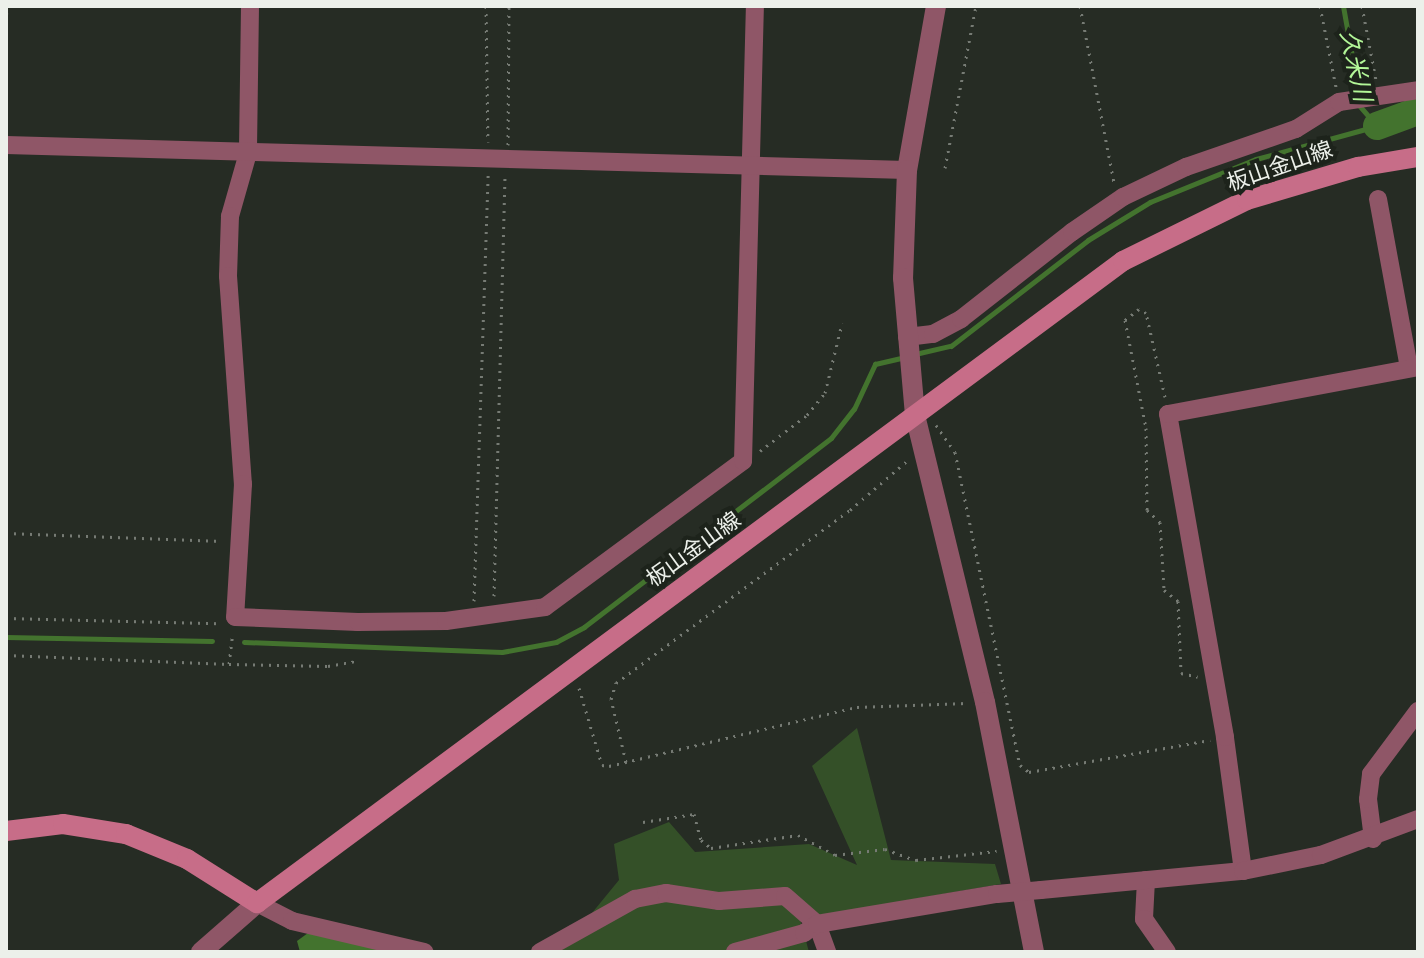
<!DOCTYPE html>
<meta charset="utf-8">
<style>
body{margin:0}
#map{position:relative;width:1424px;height:958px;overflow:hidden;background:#262c24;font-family:Karla,"Noto Sans JP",sans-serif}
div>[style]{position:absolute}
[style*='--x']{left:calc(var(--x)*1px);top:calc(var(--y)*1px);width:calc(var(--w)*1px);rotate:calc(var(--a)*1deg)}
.green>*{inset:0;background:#345028}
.water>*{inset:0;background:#43732e}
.stream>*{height:5px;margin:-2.5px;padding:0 2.5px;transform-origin:2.5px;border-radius:2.5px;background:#43732e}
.river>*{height:28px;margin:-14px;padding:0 14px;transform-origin:14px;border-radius:14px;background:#43732e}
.path>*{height:3px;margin-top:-1.5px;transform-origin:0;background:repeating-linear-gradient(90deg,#767b74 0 2px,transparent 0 8px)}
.minor>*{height:18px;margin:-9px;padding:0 9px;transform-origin:9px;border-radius:9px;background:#8f5667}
.tertiary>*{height:20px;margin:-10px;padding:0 10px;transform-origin:10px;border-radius:10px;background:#8f5667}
.secondary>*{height:20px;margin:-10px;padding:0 10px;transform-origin:10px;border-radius:10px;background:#c76d88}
.minor-bridge>*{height:18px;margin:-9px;padding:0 9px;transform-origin:9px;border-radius:9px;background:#8f5667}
span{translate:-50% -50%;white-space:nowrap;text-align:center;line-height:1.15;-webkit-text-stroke:8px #1d231b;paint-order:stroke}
.street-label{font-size:22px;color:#ecf0ea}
.water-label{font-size:24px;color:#b3f798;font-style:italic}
.frame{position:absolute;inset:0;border:8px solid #ecf0ea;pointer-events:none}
</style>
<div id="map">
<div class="green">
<div style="clip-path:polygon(857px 728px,891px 860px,995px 864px,1001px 884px,800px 919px,809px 952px,560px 952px,619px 880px,614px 844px,669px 822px,695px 852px,809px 844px,857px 865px,812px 766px)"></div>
</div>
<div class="water">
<div style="clip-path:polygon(308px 933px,376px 947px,377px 952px,300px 952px,297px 941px)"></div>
</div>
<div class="stream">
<div style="--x:1343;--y:6;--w:91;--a:79.9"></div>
<div style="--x:915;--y:354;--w:37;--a:-13"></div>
<div style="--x:951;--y:346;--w:173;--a:-37.7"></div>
<div style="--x:1088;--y:240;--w:73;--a:-31.5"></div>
<div style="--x:1150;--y:202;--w:114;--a:-22.1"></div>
<div style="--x:1256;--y:159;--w:125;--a:-15.3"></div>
<div style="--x:1377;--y:126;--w:28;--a:-131"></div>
<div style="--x:6;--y:637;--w:206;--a:1.1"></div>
<div style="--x:244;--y:642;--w:258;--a:2.2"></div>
<div style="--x:502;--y:652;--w:55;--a:-10.5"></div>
<div style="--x:556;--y:642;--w:32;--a:-28"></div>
<div style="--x:584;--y:627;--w:311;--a:-37.4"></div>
<div style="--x:831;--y:438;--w:37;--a:-52"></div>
<div style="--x:854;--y:409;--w:50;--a:-65"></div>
<div style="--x:875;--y:364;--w:31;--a:-13"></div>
</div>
<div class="river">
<div style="--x:1377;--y:126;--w:44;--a:-20.1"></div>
</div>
<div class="path">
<div style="--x:486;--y:6;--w:136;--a:89.2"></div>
<div style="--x:1080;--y:6;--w:180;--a:79.1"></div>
<div style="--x:1320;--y:6;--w:83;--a:78.8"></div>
<div style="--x:1362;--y:6;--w:75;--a:79.3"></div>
<div style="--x:6;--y:30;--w:24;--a:-88"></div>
<div style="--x:508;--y:145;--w:139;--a:-89.6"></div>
<div style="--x:945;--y:168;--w:165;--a:-79.2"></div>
<div style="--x:1165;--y:397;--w:86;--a:-102.7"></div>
<div style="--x:1146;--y:313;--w:8;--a:-150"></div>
<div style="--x:1139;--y:309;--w:18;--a:142"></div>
<div style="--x:1125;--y:320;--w:110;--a:79"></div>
<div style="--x:1146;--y:428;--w:82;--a:89.3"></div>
<div style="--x:1147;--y:510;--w:18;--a:43"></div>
<div style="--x:1160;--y:522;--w:68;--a:86.6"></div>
<div style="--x:1164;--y:590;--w:18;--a:38"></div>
<div style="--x:1178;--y:601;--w:72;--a:87.6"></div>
<div style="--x:1181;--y:673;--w:17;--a:13"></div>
<div style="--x:936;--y:425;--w:33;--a:55"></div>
<div style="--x:955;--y:452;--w:320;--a:78.3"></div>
<div style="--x:1020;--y:765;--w:11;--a:38"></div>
<div style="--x:1029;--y:772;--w:184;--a:-10"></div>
<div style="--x:760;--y:451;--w:59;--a:-37.5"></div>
<div style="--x:807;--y:415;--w:28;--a:-51"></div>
<div style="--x:825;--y:393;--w:72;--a:-76.3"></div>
<div style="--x:6;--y:533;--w:216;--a:2.1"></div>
<div style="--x:494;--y:596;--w:420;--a:-88.5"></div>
<div style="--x:474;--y:601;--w:427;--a:-88.1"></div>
<div style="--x:6;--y:618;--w:212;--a:1.4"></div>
<div style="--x:6;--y:655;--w:223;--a:2.3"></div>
<div style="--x:229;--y:664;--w:31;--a:-83"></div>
<div style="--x:229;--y:664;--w:99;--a:1.2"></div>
<div style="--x:328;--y:666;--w:28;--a:-10"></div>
<div style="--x:579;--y:688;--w:80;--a:73.4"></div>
<div style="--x:602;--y:765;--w:7;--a:8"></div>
<div style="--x:609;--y:766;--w:255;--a:-13.4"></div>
<div style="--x:857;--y:707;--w:110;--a:-2.1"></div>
<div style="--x:626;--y:762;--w:65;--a:-103.4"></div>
<div style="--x:611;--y:699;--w:17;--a:-73"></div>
<div style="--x:616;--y:683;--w:291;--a:-36.5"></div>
<div style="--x:850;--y:510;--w:78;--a:-40.8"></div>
<div style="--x:643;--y:822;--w:52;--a:-8.9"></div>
<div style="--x:694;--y:814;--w:27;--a:75"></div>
<div style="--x:701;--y:840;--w:13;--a:39"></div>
<div style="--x:711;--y:848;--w:88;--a:-8.5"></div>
<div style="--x:798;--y:835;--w:42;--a:28.4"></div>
<div style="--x:835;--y:855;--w:50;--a:-6.8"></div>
<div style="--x:885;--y:849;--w:33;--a:20"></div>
<div style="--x:916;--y:860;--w:81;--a:-6.3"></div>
</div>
<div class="minor">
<div style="--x:250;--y:6;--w:147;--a:90.8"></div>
<div style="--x:248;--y:153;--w:66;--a:105.9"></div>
<div style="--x:230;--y:216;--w:60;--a:91.9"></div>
<div style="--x:228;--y:276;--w:209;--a:85.9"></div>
<div style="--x:243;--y:484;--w:133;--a:93.4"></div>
<div style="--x:235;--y:617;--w:123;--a:2.3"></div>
<div style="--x:358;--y:622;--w:88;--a:-0.7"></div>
<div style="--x:446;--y:621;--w:100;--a:-8"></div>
<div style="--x:545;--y:607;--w:246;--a:-36.4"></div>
<div style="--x:743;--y:461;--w:455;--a:-88.5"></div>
<div style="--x:6;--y:145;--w:901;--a:1.59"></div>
<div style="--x:1378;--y:199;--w:172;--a:79.6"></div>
<div style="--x:907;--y:337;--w:26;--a:-7"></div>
<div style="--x:933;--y:334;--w:32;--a:-28"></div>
<div style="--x:961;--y:319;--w:141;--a:-38.1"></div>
<div style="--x:1072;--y:232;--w:62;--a:-34.5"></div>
<div style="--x:1123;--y:197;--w:70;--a:-25.5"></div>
<div style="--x:1186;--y:167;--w:116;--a:-19.1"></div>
<div style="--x:1296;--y:129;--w:51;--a:-32.1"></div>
<div style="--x:1339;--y:102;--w:80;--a:-8.6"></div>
<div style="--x:1373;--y:839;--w:40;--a:-97.1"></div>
<div style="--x:1368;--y:799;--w:25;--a:-83"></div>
<div style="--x:1371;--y:774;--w:79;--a:-53.3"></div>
<div style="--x:1243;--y:871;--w:135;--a:-97.7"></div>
<div style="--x:1225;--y:737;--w:328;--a:-100"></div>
<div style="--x:1168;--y:414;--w:254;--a:-10.6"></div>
<div style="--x:1146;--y:880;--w:39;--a:93"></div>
<div style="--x:1144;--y:919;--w:40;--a:55.1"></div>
<div style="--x:1041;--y:890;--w:203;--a:-5.4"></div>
<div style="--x:1243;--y:871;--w:80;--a:-11.6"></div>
<div style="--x:1321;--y:855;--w:103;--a:-20.4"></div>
<div style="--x:257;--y:903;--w:39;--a:27"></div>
<div style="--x:292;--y:921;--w:136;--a:13.2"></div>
<div style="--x:540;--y:952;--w:109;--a:-29.2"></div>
<div style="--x:635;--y:899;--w:32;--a:-11"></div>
<div style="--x:666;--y:893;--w:54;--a:8.6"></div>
<div style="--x:719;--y:901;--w:66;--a:-4.3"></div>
<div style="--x:785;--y:896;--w:43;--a:41.2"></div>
<div style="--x:817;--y:924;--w:30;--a:70"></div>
<div style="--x:735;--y:952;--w:72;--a:-15.4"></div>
<div style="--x:804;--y:933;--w:16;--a:-35"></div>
<div style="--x:817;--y:924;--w:182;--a:-9.5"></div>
</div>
<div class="tertiary">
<div style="--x:936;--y:6;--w:167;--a:100"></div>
<div style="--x:907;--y:170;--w:108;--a:92.1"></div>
<div style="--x:903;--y:278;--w:138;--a:85"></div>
<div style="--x:915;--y:415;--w:295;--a:76.3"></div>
<div style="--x:985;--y:702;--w:255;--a:78.9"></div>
<div style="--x:201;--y:952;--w:74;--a:-41.2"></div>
</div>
<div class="secondary">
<div style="--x:6;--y:831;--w:57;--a:-7"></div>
<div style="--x:63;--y:824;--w:64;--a:9"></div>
<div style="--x:126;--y:834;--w:66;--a:22.3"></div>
<div style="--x:187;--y:859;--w:83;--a:32.2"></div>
<div style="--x:257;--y:903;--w:1078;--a:-36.55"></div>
<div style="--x:1123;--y:261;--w:138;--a:-26.2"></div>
<div style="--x:1247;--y:200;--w:116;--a:-16.6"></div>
<div style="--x:1358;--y:167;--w:61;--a:-9.5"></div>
</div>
<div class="minor-bridge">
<div style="--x:997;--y:894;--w:44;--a:-5.2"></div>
</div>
<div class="street-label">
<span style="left:1280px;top:167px;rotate:-19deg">板山金山線</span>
<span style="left:694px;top:550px;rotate:-36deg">板山金山線</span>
</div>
<div class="water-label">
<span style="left:1355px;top:66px;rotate:78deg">久米川</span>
</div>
<div class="frame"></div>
</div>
